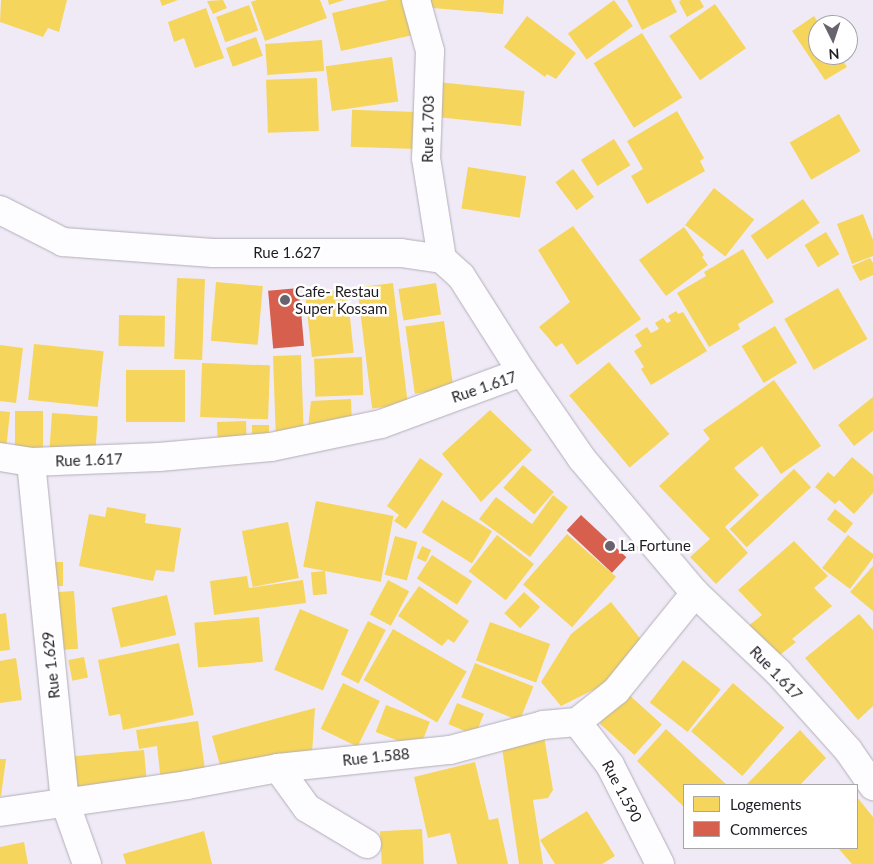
<!DOCTYPE html>
<style>
body{margin:0}
#map{position:relative;width:873px;height:864px;overflow:hidden;background:#f0eaf7;font-family:Lato,sans-serif}
div>[style]{position:absolute}
[style*='--x']{left:calc(var(--x)*1px);top:calc(var(--y)*1px);width:calc(var(--w)*1px);rotate:calc(var(--a)*1deg)}
.homes>*{inset:0;background:#f6d55c;transform-origin:0 0}
.shops>*{inset:0;background:#d6604d;transform-origin:0 0}
.roads{filter:drop-shadow(0 0 1px #b2aeb7) drop-shadow(0 0 1px #b2aeb7)}
.minor>*{height:28px;margin:-14px;padding:0 14px;transform-origin:14px;border-radius:14px;background:#fdfcfe}
.dots>*{width:14px;height:14px;translate:-50% -50%;box-sizing:border-box;border:2px solid #fff;border-radius:50%}
span{translate:-50% -50%;white-space:nowrap;text-align:center;line-height:1.15;-webkit-text-stroke:5px #fff;paint-order:stroke}
.street-label{font-size:15px;color:#1f1b23}
.poi-label{font-size:15px;color:#1f1b23}
.left{translate:0 -50%;text-align:left}
.legend{position:absolute;left:683px;top:784px;width:175px;height:65px;box-sizing:border-box;background:#fff;border:1px solid #a5a4a7;margin:0;padding:6px 9px;list-style:none;font-size:15px;color:#1f1b23}
.legend li{display:flex;align-items:center;gap:10px;height:25px}
.legend b{width:25px;border:1px solid #a5a4a7}
.north{position:absolute;left:808px;top:15px;width:50px;height:50px;box-sizing:border-box;background:#fff;border:1px solid #a5a4a7;border-radius:50%;rotate:176deg;font-size:14px;font-weight:700;line-height:20px;text-align:center;color:#1f1b23}
.north::after{content:'';display:block;margin:auto;width:18px;height:22px;background:#68636d;clip-path:polygon(50% 0,100% 100%,50% 72%,0 100%)}
</style>
<div id="map">
<div class="homes">
<div style="clip-path:polygon(1px 0,67px 0,59px 32px,48px 28px,43px 37px,0 22px)"></div>
<div style="clip-path:polygon(160px 0,178px 0,162px 6px)"></div>
<div style="clip-path:polygon(223px 0,227px 8px,213px 14px,207px 1px)"></div>
<div style="clip-path:polygon(257px 0,320px 0,327px 18px,265px 41px,251px 2px)"></div>
<div style="clip-path:polygon(328px 0,344px 0,329px 5px)"></div>
<div style="clip-path:polygon(388px 0,405px 0,413px 35px,341px 51px,332px 13px)"></div>
<div style="clip-path:polygon(421px 0,504px 0,503px 14px,421px 7px)"></div>
<div style="left:614px;top:0;width:32px;height:57px;rotate:54deg"></div>
<div style="clip-path:polygon(627px 0,671px 0,677px 12px,642px 30px)"></div>
<div style="clip-path:polygon(681px 0,700px 0,704px 7px,687px 17px,679px 2px)"></div>
<div style="left:715px;top:4px;width:54px;height:56px;rotate:55deg"></div>
<div style="left:249px;top:5px;width:27px;height:35px;rotate:70deg"></div>
<div style="clip-path:polygon(206px 8px,224px 58px,195px 68px,184px 38px,174px 42px,168px 22px)"></div>
<div style="clip-path:polygon(527px 16px,576px 53px,556px 79px,547px 74px,545px 77px,504px 47px)"></div>
<div style="clip-path:polygon(814px 16px,820px 25px,818px 25px,818px 55px,839px 55px,847px 67px,825px 80px,792px 31px)"></div>
<div style="left:642px;top:33px;width:76px;height:57px;rotate:58deg"></div>
<div style="left:256px;top:37px;width:20px;height:32px;rotate:70deg"></div>
<div style="left:322px;top:40px;width:31px;height:57px;rotate:86deg"></div>
<div style="left:392px;top:57px;width:45px;height:67px;rotate:82deg"></div>
<div style="left:317px;top:78px;width:53px;height:51px;rotate:88deg"></div>
<div style="left:438px;top:82px;width:87px;height:35px;rotate:6deg"></div>
<div style="clip-path:polygon(677px 111px,704px 158px,700px 161px,705px 171px,647px 204px,631px 176px,643px 169px,627px 141px)"></div>
<div style="left:417px;top:112px;width:37px;height:65px;rotate:92deg"></div>
<div style="left:839px;top:114px;width:43px;height:57px;rotate:60deg"></div>
<div style="left:614px;top:139px;width:31px;height:39px;rotate:58deg"></div>
<div style="left:468px;top:167px;width:59px;height:42px;rotate:9deg"></div>
<div style="left:573px;top:169px;width:35px;height:22px;rotate:53deg"></div>
<div style="left:714px;top:188px;width:51px;height:47px;rotate:38deg"></div>
<div style="left:803px;top:199px;width:29px;height:64px;rotate:55deg"></div>
<div style="clip-path:polygon(863px 214px,873px 240px,873px 256px,852px 264px,837px 224px)"></div>
<div style="clip-path:polygon(573px 226px,641px 319px,577px 365px,562px 343px,556px 347px,539px 327px,570px 302px,538px 250px)"></div>
<div style="clip-path:polygon(684px 227px,704px 255px,702px 257px,708px 265px,666px 296px,639px 260px)"></div>
<div style="left:826px;top:232px;width:26px;height:25px;rotate:59deg"></div>
<div style="clip-path:polygon(743px 249px,774px 302px,738px 324px,740px 329px,709px 347px,677px 293px,706px 276px,704px 272px)"></div>
<div style="clip-path:polygon(870px 258px,873px 263px,873px 275px,860px 281px,852px 266px)"></div>
<div style="left:177px;top:278px;width:28px;height:81px;rotate:2deg"></div>
<div style="left:216px;top:282px;width:47px;height:59px;rotate:5deg"></div>
<div style="left:393px;top:283px;width:122px;height:36px;rotate:83deg"></div>
<div style="left:436px;top:283px;width:32px;height:38px;rotate:81deg"></div>
<div style="left:838px;top:288px;width:59px;height:62px;rotate:60deg"></div>
<div style="left:347px;top:289px;width:64px;height:42px;rotate:84deg"></div>
<div style="clip-path:polygon(676px 311px,678px 314px,683px 312px,707px 351px,651px 385px,641px 369px,644px 367px,634px 351px,642px 346px,635px 335px,647px 327px,651px 333px,659px 329px,655px 323px,663px 318px,667px 323px,671px 321px,668px 316px)"></div>
<div style="left:119px;top:315px;width:46px;height:31px;rotate:1deg"></div>
<div style="left:444px;top:321px;width:68px;height:39px;rotate:82deg"></div>
<div style="left:775px;top:326px;width:43px;height:39px;rotate:59deg"></div>
<div style="left:34px;top:344px;width:70px;height:56px;rotate:6deg"></div>
<div style="clip-path:polygon(0 345px,23px 348px,16px 403px,0 401px)"></div>
<div style="left:301px;top:355px;width:77px;height:28px;rotate:88deg"></div>
<div style="left:362px;top:357px;width:38px;height:48px;rotate:88deg"></div>
<div style="left:609px;top:362px;width:94px;height:52px;rotate:50deg"></div>
<div style="left:202px;top:363px;width:68px;height:54px;rotate:2deg"></div>
<div style="left:126px;top:370px;width:59px;height:52px"></div>
<div style="clip-path:polygon(774px 380px,821px 446px,781px 474px,762px 446px,734px 468px,759px 495px,725px 527px,748px 553px,716px 584px,690px 557px,710px 539px,659px 486px,710px 439px,703px 430px)"></div>
<div style="clip-path:polygon(873px 397px,873px 431px,854px 446px,838px 425px)"></div>
<div style="clip-path:polygon(351px 399px,352px 425px,307px 437px,311px 401px)"></div>
<div style="clip-path:polygon(490px 410px,532px 450px,481px 502px,442px 454px)"></div>
<div style="clip-path:polygon(0 411px,10px 412px,6px 450px,0 450px)"></div>
<div style="left:15px;top:411px;width:28px;height:45px"></div>
<div style="left:52px;top:413px;width:46px;height:37px;rotate:4deg"></div>
<div style="left:246px;top:421px;width:26px;height:29px;rotate:88deg"></div>
<div style="left:252px;top:425px;width:17px;height:20px"></div>
<div style="clip-path:polygon(852px 457px,873px 475px,873px 493px,854px 514px,839px 500px,835px 504px,815px 487px,828px 472px,834px 477px)"></div>
<div style="clip-path:polygon(420px 458px,443px 474px,406px 529px,394px 521px,399px 515px,387px 506px)"></div>
<div style="left:523px;top:465px;width:41px;height:30px;rotate:41deg"></div>
<div style="left:794px;top:469px;width:25px;height:88px;rotate:47deg"></div>
<div style="clip-path:polygon(553px 495px,568px 507px,530px 557px,479px 519px,496px 497px,532px 524px)"></div>
<div style="left:442px;top:500px;width:59px;height:38px;rotate:32deg"></div>
<div style="left:316px;top:501px;width:79px;height:67px;rotate:11deg"></div>
<div style="clip-path:polygon(107px 507px,146px 514px,145px 523px,181px 528px,174px 572px,156px 570px,153px 581px,79px 566px,89px 514px,105px 517px)"></div>
<div style="left:835px;top:509px;width:23px;height:13px;rotate:38deg"></div>
<div style="left:288px;top:522px;width:57px;height:47px;rotate:79deg"></div>
<div style="left:567px;top:534px;width:65px;height:67px;rotate:41deg"></div>
<div style="left:497px;top:535px;width:47px;height:46px;rotate:38deg"></div>
<div style="clip-path:polygon(848px 535px,873px 554px,873px 558px,850px 589px,822px 568px)"></div>
<div style="left:395px;top:536px;width:23px;height:40px;rotate:15deg"></div>
<div style="clip-path:polygon(794px 541px,828px 576px,814px 588px,832px 606px,792px 639px,796px 642px,775px 659px,747px 627px,762px 615px,738px 590px)"></div>
<div style="left:422px;top:546px;width:10px;height:13px;rotate:24deg"></div>
<div style="left:432px;top:555px;width:48px;height:28px;rotate:33deg"></div>
<div style="left:51px;top:562px;width:12px;height:24px"></div>
<div style="clip-path:polygon(873px 566px,873px 611px,850px 592px)"></div>
<div style="left:325px;top:571px;width:23px;height:14px;rotate:85deg"></div>
<div style="clip-path:polygon(247px 576px,249px 588px,303px 580px,306px 603px,214px 615px,210px 581px)"></div>
<div style="left:388px;top:580px;width:24px;height:39px;rotate:28deg"></div>
<div style="clip-path:polygon(419px 586px,469px 621px,454px 643px,448px 639px,442px 646px,398px 616px)"></div>
<div style="left:74px;top:591px;width:58px;height:23px;rotate:86deg"></div>
<div style="left:524px;top:592px;width:22px;height:29px;rotate:43deg"></div>
<div style="left:167px;top:595px;width:41px;height:57px;rotate:77deg"></div>
<div style="clip-path:polygon(611px 602px,643px 642px,605px 684px,561px 706px,541px 682px,571px 634px)"></div>
<div style="left:300px;top:609px;width:53px;height:66px;rotate:23deg"></div>
<div style="clip-path:polygon(6px 613px,10px 650px,0 651px,0 614px)"></div>
<div style="clip-path:polygon(859px 614px,873px 630px,873px 706px,858px 720px,805px 658px)"></div>
<div style="left:259px;top:617px;width:45px;height:65px;rotate:85deg"></div>
<div style="left:368px;top:621px;width:20px;height:60px;rotate:27deg"></div>
<div style="left:490px;top:622px;width:64px;height:41px;rotate:20deg"></div>
<div style="left:393px;top:629px;width:85px;height:59px;rotate:30deg"></div>
<div style="clip-path:polygon(179px 643px,194px 715px,123px 730px,120px 714px,109px 716px,98px 660px)"></div>
<div style="left:84px;top:657px;width:21px;height:16px;rotate:79deg"></div>
<div style="clip-path:polygon(16px 658px,22px 700px,0 703px,0 661px)"></div>
<div style="left:683px;top:660px;width:48px;height:54px;rotate:38deg"></div>
<div style="left:475px;top:663px;width:63px;height:37px;rotate:22deg"></div>
<div style="left:343px;top:683px;width:41px;height:51px;rotate:26deg"></div>
<div style="left:733px;top:683px;width:68px;height:64px;rotate:41deg"></div>
<div style="left:627px;top:693px;width:47px;height:41px;rotate:42deg"></div>
<div style="left:457px;top:703px;width:29px;height:23px;rotate:22deg"></div>
<div style="left:386px;top:705px;width:47px;height:29px;rotate:21deg"></div>
<div style="clip-path:polygon(315px 708px,312px 753px,223px 776px,212px 736px)"></div>
<div style="clip-path:polygon(198px 721px,206px 776px,161px 782px,157px 746px,139px 749px,136px 730px)"></div>
<div style="clip-path:polygon(666px 729px,727px 785px,684px 785px,684px 807px,637px 761px)"></div>
<div style="clip-path:polygon(800px 730px,826px 758px,800px 785px,746px 785px)"></div>
<div style="clip-path:polygon(544px 736px,553px 790px,548px 798px,533px 800px,543px 864px,519px 864px,501px 741px)"></div>
<div style="left:144px;top:750px;width:36px;height:71px;rotate:85deg"></div>
<div style="clip-path:polygon(0 759px,6px 759px,1px 796px,0 796px)"></div>
<div style="clip-path:polygon(475px 762px,489px 820px,498px 818px,508px 864px,457px 864px,450px 833px,428px 838px,414px 777px)"></div>
<div style="clip-path:polygon(857px 797px,873px 817px,873px 864px,852px 864px,838px 848px,857px 848px)"></div>
<div style="clip-path:polygon(587px 811px,615px 856px,602px 864px,555px 864px,540px 840px)"></div>
<div style="left:422px;top:829px;width:35px;height:42px;rotate:87deg"></div>
<div style="clip-path:polygon(204px 831px,212px 864px,126px 864px,123px 854px)"></div>
<div style="clip-path:polygon(24px 842px,28px 864px,0 864px,0 847px)"></div>
</div>
<div class="shops">
<div style="left:299px;top:288px;width:58px;height:31px;rotate:85deg"></div>
<div style="left:581px;top:515px;width:62px;height:21px;rotate:43deg"></div>
</div>
<div class="roads">
<div class="minor">
<div style="--x:416;--y:0;--w:53;--a:74.6"></div>
<div style="--x:430;--y:51;--w:107;--a:92.1"></div>
<div style="--x:426;--y:158;--w:102;--a:81"></div>
<div style="--x:0;--y:210;--w:71;--a:26.9"></div>
<div style="--x:63;--y:242;--w:150;--a:4.2"></div>
<div style="--x:213;--y:253;--w:188;--a:0"></div>
<div style="--x:401;--y:253;--w:41;--a:8.3"></div>
<div style="--x:442;--y:259;--w:25;--a:42"></div>
<div style="--x:461;--y:276;--w:114;--a:57.6"></div>
<div style="--x:522;--y:372;--w:106;--a:55.4"></div>
<div style="--x:582;--y:459;--w:175;--a:49.9"></div>
<div style="--x:695;--y:593;--w:115;--a:43.6"></div>
<div style="--x:778;--y:672;--w:105;--a:48.1"></div>
<div style="--x:848;--y:750;--w:44;--a:55.2"></div>
<div style="--x:0;--y:457;--w:31;--a:9"></div>
<div style="--x:31;--y:462;--w:128;--a:-2.2"></div>
<div style="--x:159;--y:457;--w:112;--a:-5.1"></div>
<div style="--x:271;--y:447;--w:112;--a:-11.8"></div>
<div style="--x:381;--y:424;--w:150;--a:-20.2"></div>
<div style="--x:31;--y:462;--w:342;--a:84.3"></div>
<div style="--x:65;--y:802;--w:66;--a:70.5"></div>
<div style="--x:577;--y:722;--w:54;--a:52.5"></div>
<div style="--x:610;--y:765;--w:111;--a:63.2"></div>
<div style="--x:278;--y:768;--w:49;--a:54.1"></div>
<div style="--x:307;--y:808;--w:70;--a:31"></div>
<div style="--x:0;--y:812;--w:189;--a:-8.2"></div>
<div style="--x:187;--y:785;--w:93;--a:-10.6"></div>
<div style="--x:278;--y:768;--w:173;--a:-6"></div>
<div style="--x:450;--y:750;--w:96;--a:-15"></div>
<div style="--x:543;--y:725;--w:34;--a:-5"></div>
<div style="--x:577;--y:722;--w:50;--a:-38.5"></div>
<div style="--x:616;--y:691;--w:126;--a:-51.1"></div>
</div>
</div>
<div class="dots">
<div style="left:285px;top:300px;background:#68636d"></div>
<div style="left:610px;top:546px;background:#68636d"></div>
</div>
<div class="street-label">
<span style="left:428px;top:129px;rotate:-89deg">Rue 1.703</span>
<span style="left:287px;top:253px">Rue 1.627</span>
<span style="left:484px;top:387px;rotate:-19deg">Rue 1.617</span>
<span style="left:89px;top:460px;rotate:-2deg">Rue 1.617</span>
<span style="left:51px;top:665px;rotate:-96deg">Rue 1.629</span>
<span style="left:776px;top:673px;rotate:46deg">Rue 1.617</span>
<span style="left:376px;top:757px;rotate:-6deg">Rue 1.588</span>
<span style="left:622px;top:791px;rotate:62deg">Rue 1.590</span>
</div>
<div class="poi-label">
<span class="left" style="left:295px;top:300px">Cafe- Restau<br>Super Kossam</span>
<span class="left" style="left:620px;top:546px">La Fortune</span>
</div>
<ul class="legend">
<li><b style="height:14px;background:#f6d55c"></b>Logements</li>
<li><b style="height:14px;background:#d6604d"></b>Commerces</li>
</ul>
<div class="north">N</div>
</div>
